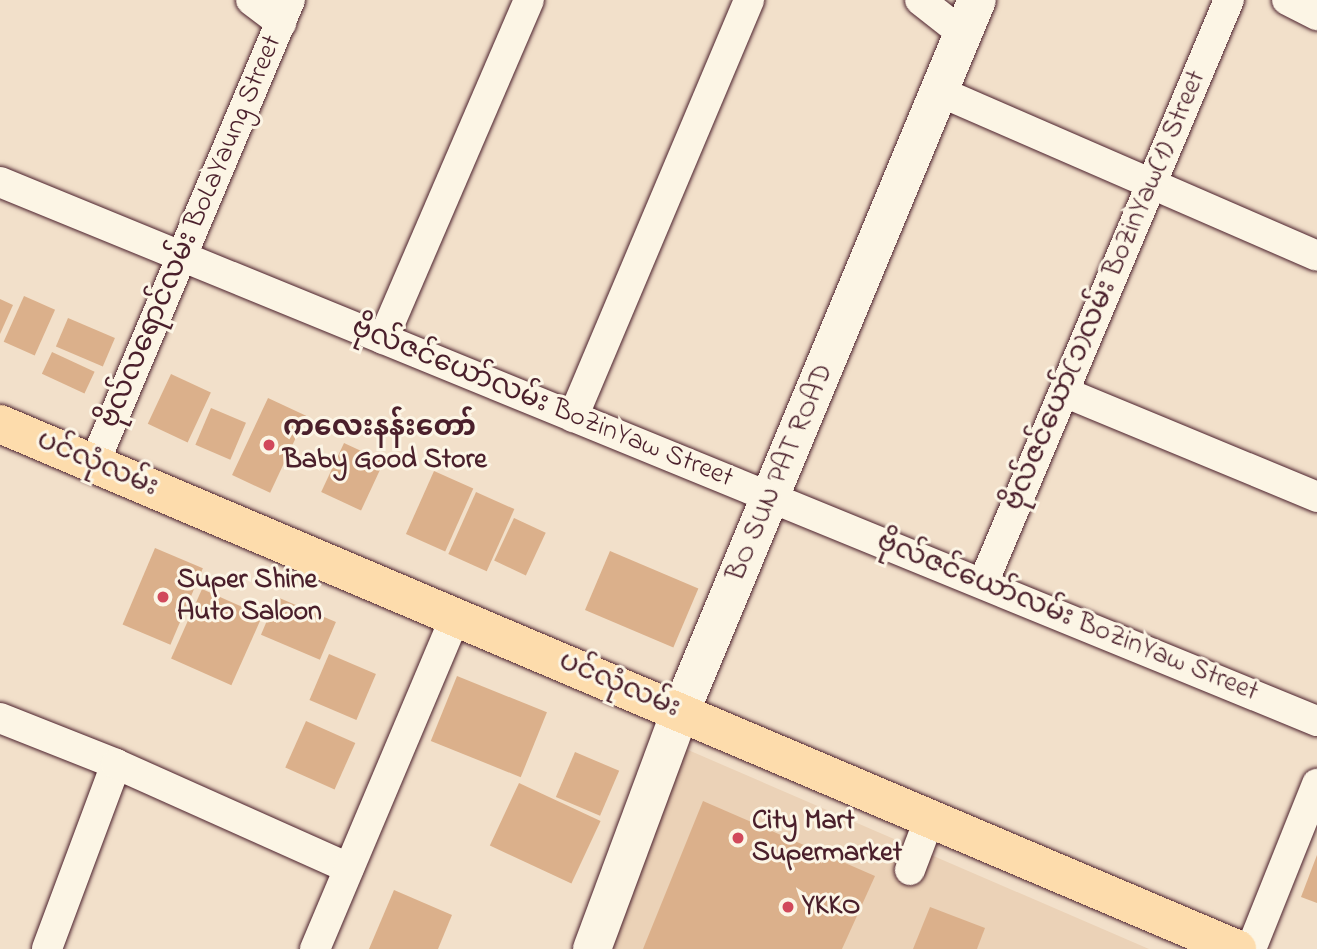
<!DOCTYPE html>
<meta charset="utf-8">
<style>
body{margin:0}
#map{position:relative;width:1317px;height:949px;overflow:hidden;background:#f2e0ca;font-family:"Indie Flower","Noto Sans Myanmar",sans-serif}
div>[style]{position:absolute}
[style*='--x']{left:calc(var(--x)*1px);top:calc(var(--y)*1px);width:calc(var(--w)*1px);rotate:calc(var(--a)*1deg)}
.built>*{inset:0;background:#ebd2b7}
.building>*{inset:0;background:#dbb08b;transform-origin:0 0}
.roads{filter:drop-shadow(0 0 2px #4a1f2b) drop-shadow(0 0 2px #4a1f2b)}
.street>*{height:30px;margin:-15px;padding:0 15px;transform-origin:15px;border-radius:15px;background:#fcf5e5}
.secondary>*{height:38px;margin:-19px;padding:0 19px;transform-origin:19px;border-radius:19px;background:#fcf5e5}
.primary>*{height:38px;margin:-19px;padding:0 19px;transform-origin:19px;border-radius:19px;background:#fddcac}
.dots>*{width:19px;height:19px;translate:-50% -50%;box-sizing:border-box;border:4px solid #fcf5e5;border-radius:50%}
span{translate:-50% -50%;white-space:nowrap;text-align:center;line-height:1.15;-webkit-text-stroke:6px #fcf5e5;paint-order:stroke}
.street-label{font-size:28px;color:#4a1f2b}
.poi-label{font-size:28px;color:#4a1f2b;font-weight:700}
.left{translate:0 -50%;text-align:left}
</style>
<div id="map">
<div class="built">
<div style="clip-path:polygon(665px 740px,1149px 949px,579px 949px)"></div>
</div>
<div class="building">
<div style="left:24px;top:296px;width:34px;height:50px;rotate:24deg"></div>
<div style="clip-path:polygon(0 299px,13px 305px,0 334px)"></div>
<div style="left:68px;top:318px;width:51px;height:31px;rotate:23deg"></div>
<div style="left:52px;top:352px;width:47px;height:24px;rotate:25deg"></div>
<div style="left:171px;top:374px;width:44px;height:55px;rotate:25deg"></div>
<div style="left:268px;top:398px;width:42px;height:85px;rotate:25deg"></div>
<div style="left:211px;top:408px;width:38px;height:40px;rotate:23deg"></div>
<div style="left:344px;top:443px;width:44px;height:54px;rotate:25deg"></div>
<div style="left:434px;top:471px;width:43px;height:69px;rotate:24deg"></div>
<div style="left:476px;top:492px;width:42px;height:68px;rotate:24deg"></div>
<div style="left:514px;top:518px;width:35px;height:47px;rotate:25deg"></div>
<div style="left:155px;top:548px;width:52px;height:83px;rotate:23deg"></div>
<div style="left:610px;top:551px;width:96px;height:64px;rotate:23deg"></div>
<div style="left:202px;top:589px;width:66px;height:76px;rotate:24deg"></div>
<div style="left:277px;top:597px;width:64px;height:41px;rotate:23deg"></div>
<div style="left:329px;top:654px;width:51px;height:50px;rotate:23deg"></div>
<div style="left:457px;top:676px;width:97px;height:70px;rotate:22deg"></div>
<div style="left:306px;top:721px;width:54px;height:51px;rotate:24deg"></div>
<div style="left:575px;top:752px;width:48px;height:49px;rotate:23deg"></div>
<div style="left:519px;top:783px;width:90px;height:69px;rotate:25deg"></div>
<div style="clip-path:polygon(703px 801px,875px 876px,842px 949px,643px 949px)"></div>
<div style="clip-path:polygon(1317px 855px,1317px 903px,1301px 897px)"></div>
<div style="clip-path:polygon(394px 890px,452px 915px,438px 949px,369px 949px)"></div>
<div style="clip-path:polygon(930px 907px,985px 928px,977px 949px,913px 949px)"></div>
</div>
<div class="roads">
<div class="street">
<div style="--x:251;--y:0;--w:38;--a:37"></div>
<div style="--x:920;--y:0;--w:53;--a:38.2"></div>
<div style="--x:1287;--y:0;--w:34;--a:27"></div>
<div style="--x:938;--y:91;--w:413;--a:23.5"></div>
<div style="--x:0;--y:182;--w:1423;--a:22.26"></div>
<div style="--x:383;--y:339;--w:369;--a:-66.7"></div>
<div style="--x:1064;--y:392;--w:274;--a:22.5"></div>
<div style="--x:573;--y:417;--w:453;--a:-67.1"></div>
<div style="--x:94;--y:464;--w:504;--a:-67.1"></div>
<div style="--x:984;--y:581;--w:631;--a:-67.14"></div>
<div style="--x:0;--y:718;--w:125;--a:21.6"></div>
<div style="--x:116;--y:764;--w:197;--a:110.5"></div>
<div style="--x:116;--y:764;--w:255;--a:24.1"></div>
<div style="--x:910;--y:870;--w:53;--a:-69.2"></div>
<div style="--x:315;--y:949;--w:362;--a:-67.1"></div>
<div style="--x:1251;--y:949;--w:178;--a:-68.2"></div>
</div>
<div class="secondary">
<div style="--x:592;--y:949;--w:252;--a:-69.6"></div>
<div style="--x:680;--y:713;--w:772;--a:-67.39"></div>
</div>
<div class="primary">
<div style="--x:0;--y:424;--w:1344;--a:23"></div>
</div>
</div>
<div class="dots">
<div style="left:269px;top:445px;background:#d1495b"></div>
<div style="left:163px;top:597px;background:#d1495b"></div>
<div style="left:738px;top:838px;background:#d1495b"></div>
<div style="left:788px;top:907px;background:#d1495b"></div>
</div>
<div class="street-label">
<span style="left:192px;top:232px;rotate:-67deg">ဗိုလ်လရောင်လမ်း BoLaYaung Street</span>
<span style="left:1106px;top:291px;rotate:-67deg">ဗိုလ်ဇင်ယော်(၁)လမ်း BoZinYaw(1) Street</span>
<span style="left:542px;top:404px;rotate:22deg">ဗိုလ်ဇင်ယော်လမ်း BoZinYaw Street</span>
<span style="left:97px;top:465px;rotate:23deg">ပင်လုံလမ်း</span>
<span style="left:781px;top:473px;rotate:-67deg">BO SUN PAT ROAD</span>
<span style="left:1067px;top:618px;rotate:22deg">ဗိုလ်ဇင်ယော်လမ်း BoZinYaw Street</span>
<span style="left:619px;top:686px;rotate:23deg">ပင်လုံလမ်း</span>
</div>
<div class="poi-label">
<span class="left" style="left:283px;top:445px">ကလေးနန်းတော်<br>Baby Good Store</span>
<span class="left" style="left:177px;top:597px">Super Shine<br>Auto Saloon</span>
<span class="left" style="left:752px;top:838px">City Mart<br>Supermarket</span>
<span class="left" style="left:802px;top:907px">YKKO</span>
</div>
</div>
